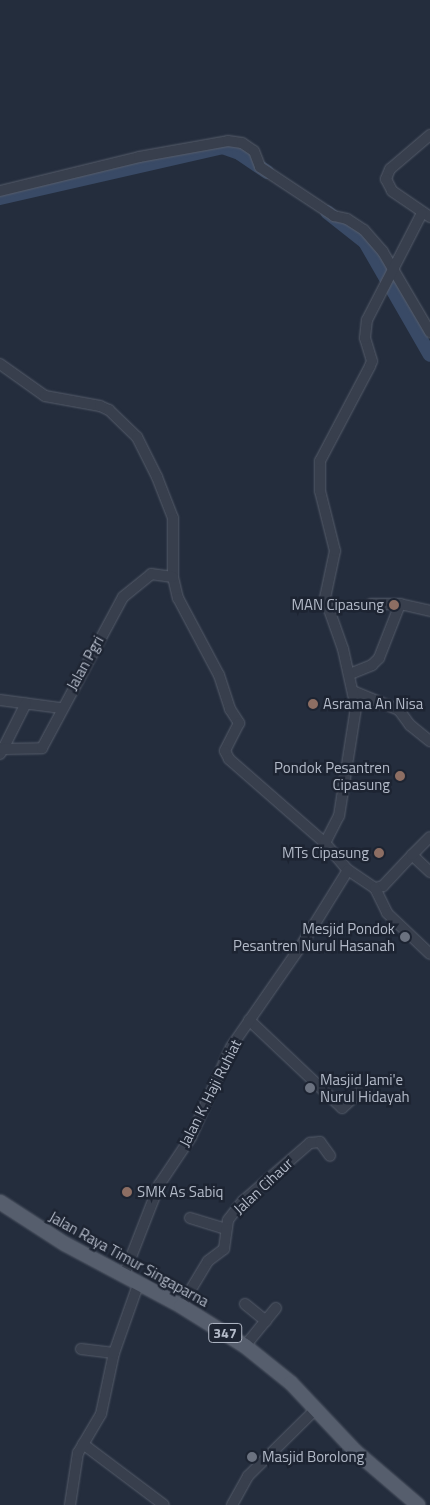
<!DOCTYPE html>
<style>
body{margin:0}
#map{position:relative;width:430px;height:1505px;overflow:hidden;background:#242d3d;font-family:"Titillium Web",sans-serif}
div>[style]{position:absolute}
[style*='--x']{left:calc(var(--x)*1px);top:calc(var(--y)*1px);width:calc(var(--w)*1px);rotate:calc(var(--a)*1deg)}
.river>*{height:14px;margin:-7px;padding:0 7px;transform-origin:7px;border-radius:7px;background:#394a66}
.roads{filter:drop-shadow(0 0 1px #565d6b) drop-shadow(0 0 1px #565d6b)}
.minor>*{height:10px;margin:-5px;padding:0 5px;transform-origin:5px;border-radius:5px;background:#383f4d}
.major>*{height:14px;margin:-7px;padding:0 7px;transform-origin:7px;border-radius:7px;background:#565e6d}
.dots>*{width:14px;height:14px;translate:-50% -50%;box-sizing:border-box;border:2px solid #1d2432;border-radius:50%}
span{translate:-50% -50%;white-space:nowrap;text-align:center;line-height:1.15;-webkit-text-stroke:5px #1d2432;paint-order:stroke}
.shield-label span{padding:1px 4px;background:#1d2432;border:1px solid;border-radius:4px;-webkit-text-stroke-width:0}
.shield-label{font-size:14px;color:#b3bac8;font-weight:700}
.poi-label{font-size:15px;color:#b3bac8}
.right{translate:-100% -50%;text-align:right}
.left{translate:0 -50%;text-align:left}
.street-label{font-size:15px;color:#b3bac8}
</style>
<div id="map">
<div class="river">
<div style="--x:0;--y:198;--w:228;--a:-12.9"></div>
<div style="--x:222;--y:147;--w:18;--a:19"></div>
<div style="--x:239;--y:153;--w:34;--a:34"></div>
<div style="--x:327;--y:212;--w:48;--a:38.3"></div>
<div style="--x:365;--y:242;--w:130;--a:60.1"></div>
</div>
<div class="roads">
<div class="minor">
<div style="--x:430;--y:135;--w:52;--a:139.6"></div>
<div style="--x:390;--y:169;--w:11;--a:112"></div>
<div style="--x:386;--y:179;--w:13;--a:63"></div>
<div style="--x:392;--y:191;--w:46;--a:34.4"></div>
<div style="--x:0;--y:191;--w:143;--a:-13.7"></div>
<div style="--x:139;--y:157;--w:90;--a:-10.2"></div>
<div style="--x:228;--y:141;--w:14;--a:8"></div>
<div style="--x:242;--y:143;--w:14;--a:34"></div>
<div style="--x:254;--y:151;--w:17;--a:69"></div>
<div style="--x:260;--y:167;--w:89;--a:33.5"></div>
<div style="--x:334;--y:216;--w:13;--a:13"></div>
<div style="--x:347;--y:219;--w:20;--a:33"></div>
<div style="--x:364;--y:230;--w:29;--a:49"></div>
<div style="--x:383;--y:252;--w:93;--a:59.6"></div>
<div style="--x:0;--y:364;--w:55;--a:35.4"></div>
<div style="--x:45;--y:396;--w:56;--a:10.3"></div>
<div style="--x:100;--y:406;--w:10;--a:24"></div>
<div style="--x:109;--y:410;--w:39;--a:44"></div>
<div style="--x:137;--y:437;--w:45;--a:63.4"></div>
<div style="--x:157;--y:477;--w:44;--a:68.7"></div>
<div style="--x:173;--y:518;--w:59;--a:90"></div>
<div style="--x:173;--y:577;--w:22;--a:77"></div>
<div style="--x:178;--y:598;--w:87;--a:62"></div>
<div style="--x:219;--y:675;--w:36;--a:72"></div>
<div style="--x:230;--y:709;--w:17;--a:57"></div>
<div style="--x:239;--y:723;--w:31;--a:117"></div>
<div style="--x:225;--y:751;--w:9;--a:63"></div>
<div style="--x:229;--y:759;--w:128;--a:41.2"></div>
<div style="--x:325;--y:843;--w:35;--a:50"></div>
<div style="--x:348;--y:870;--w:32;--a:34"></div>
<div style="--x:375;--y:888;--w:8;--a:-14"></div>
<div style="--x:383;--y:886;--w:42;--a:-46.9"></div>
<div style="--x:412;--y:855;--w:25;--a:43"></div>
<div style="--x:371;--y:604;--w:29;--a:0"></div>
<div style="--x:350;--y:674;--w:24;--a:-22"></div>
<div style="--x:372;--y:665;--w:10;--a:-45"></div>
<div style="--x:379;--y:658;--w:58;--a:-68.7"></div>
<div style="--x:400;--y:604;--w:31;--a:13"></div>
<div style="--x:353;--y:691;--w:50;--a:22.4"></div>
<div style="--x:399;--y:710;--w:19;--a:54"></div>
<div style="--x:410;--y:725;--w:26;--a:39"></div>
<div style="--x:0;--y:700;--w:62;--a:7.5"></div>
<div style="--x:0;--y:748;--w:3;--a:18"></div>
<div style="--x:3;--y:749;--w:51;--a:-63.4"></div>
<div style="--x:0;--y:754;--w:6;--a:-59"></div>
<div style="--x:3;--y:749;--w:39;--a:-1"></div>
<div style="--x:42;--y:748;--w:171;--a:-61.8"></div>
<div style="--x:123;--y:597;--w:36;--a:-39"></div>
<div style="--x:151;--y:574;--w:22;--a:8"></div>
<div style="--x:325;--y:843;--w:30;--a:-63"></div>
<div style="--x:339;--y:816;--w:109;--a:-81.1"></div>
<div style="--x:356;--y:708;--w:60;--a:-102.4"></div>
<div style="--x:343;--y:649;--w:54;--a:-109.4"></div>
<div style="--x:325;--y:598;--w:48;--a:-78"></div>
<div style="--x:335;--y:551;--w:62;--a:-104"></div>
<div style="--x:320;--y:491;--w:30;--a:-90"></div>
<div style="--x:320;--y:461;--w:107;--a:-62.2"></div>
<div style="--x:370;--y:366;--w:5;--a:-68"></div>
<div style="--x:372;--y:361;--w:24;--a:-107"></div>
<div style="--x:365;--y:338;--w:18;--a:-84"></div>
<div style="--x:367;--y:320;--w:120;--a:-62.8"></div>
<div style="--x:412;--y:855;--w:25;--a:-45"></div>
<div style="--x:375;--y:888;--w:28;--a:64"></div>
<div style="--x:387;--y:913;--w:59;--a:43.6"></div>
<div style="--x:249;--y:1020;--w:128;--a:43.4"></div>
<div style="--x:342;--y:1108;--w:27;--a:-42"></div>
<div style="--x:190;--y:1218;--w:38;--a:17"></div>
<div style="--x:124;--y:1275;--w:97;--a:-68.7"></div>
<div style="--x:159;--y:1185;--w:58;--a:-56.3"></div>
<div style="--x:191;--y:1137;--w:98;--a:-66"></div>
<div style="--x:231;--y:1047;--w:123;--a:-55.3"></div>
<div style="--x:301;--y:946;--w:89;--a:-58.3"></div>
<div style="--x:245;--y:1304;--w:27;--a:39"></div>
<div style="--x:181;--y:1306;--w:52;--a:-59"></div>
<div style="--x:208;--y:1261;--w:20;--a:-37"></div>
<div style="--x:224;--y:1249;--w:29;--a:-82"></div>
<div style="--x:228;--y:1220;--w:24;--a:-52"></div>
<div style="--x:243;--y:1201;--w:89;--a:-40.9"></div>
<div style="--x:310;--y:1143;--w:10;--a:-6"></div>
<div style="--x:320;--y:1142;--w:17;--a:54"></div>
<div style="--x:245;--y:1346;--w:49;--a:-50.8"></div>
<div style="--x:81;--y:1349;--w:33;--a:7"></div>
<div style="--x:83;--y:1444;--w:101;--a:37"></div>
<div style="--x:70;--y:1505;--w:53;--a:-81.3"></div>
<div style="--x:78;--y:1453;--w:45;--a:-59.5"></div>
<div style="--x:101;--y:1414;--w:62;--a:-78"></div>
<div style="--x:114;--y:1353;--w:75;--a:-70.6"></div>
<div style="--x:232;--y:1505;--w:33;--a:-61"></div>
<div style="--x:248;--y:1476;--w:95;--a:-44.6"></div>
</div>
<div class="major">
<div style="--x:0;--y:1202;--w:77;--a:32.9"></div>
<div style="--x:65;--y:1244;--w:132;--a:28.1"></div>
<div style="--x:181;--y:1306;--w:75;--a:32"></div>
<div style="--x:245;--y:1346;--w:59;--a:38.8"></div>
<div style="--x:291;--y:1383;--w:93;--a:46.7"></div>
<div style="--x:355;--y:1451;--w:83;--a:40.6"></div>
</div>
</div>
<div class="dots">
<div style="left:394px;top:605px;background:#8d6e63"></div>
<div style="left:313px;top:704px;background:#8d6e63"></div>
<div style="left:400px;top:776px;background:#8d6e63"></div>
<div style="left:379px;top:853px;background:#8d6e63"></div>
<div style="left:405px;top:937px;background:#6b7280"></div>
<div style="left:310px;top:1088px;background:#6b7280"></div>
<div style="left:127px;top:1192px;background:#8d6e63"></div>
<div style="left:252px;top:1457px;background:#6b7280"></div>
</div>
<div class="shield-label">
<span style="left:225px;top:1333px">347</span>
</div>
<div class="poi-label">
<span class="right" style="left:384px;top:605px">MAN Cipasung</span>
<span class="left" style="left:323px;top:704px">Asrama An Nisa</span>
<span class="right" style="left:390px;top:776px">Pondok Pesantren<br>Cipasung</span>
<span class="right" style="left:369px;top:853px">MTs Cipasung</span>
<span class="right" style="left:395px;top:937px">Mesjid Pondok<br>Pesantren Nurul Hasanah</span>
<span class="left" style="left:320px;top:1088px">Masjid Jami'e<br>Nurul Hidayah</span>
<span class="left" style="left:137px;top:1192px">SMK As Sabiq</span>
<span class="left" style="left:262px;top:1457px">Masjid Borolong</span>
</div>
<div class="street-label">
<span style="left:85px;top:663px;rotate:-61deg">Jalan Pgri</span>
<span style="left:210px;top:1093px;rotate:-63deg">Jalan K. Haji Ruhiat</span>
<span style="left:263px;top:1186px;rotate:-43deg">Jalan Cihaur</span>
<span style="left:129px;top:1259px;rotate:29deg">Jalan Raya Timur Singaparna</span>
</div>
</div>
